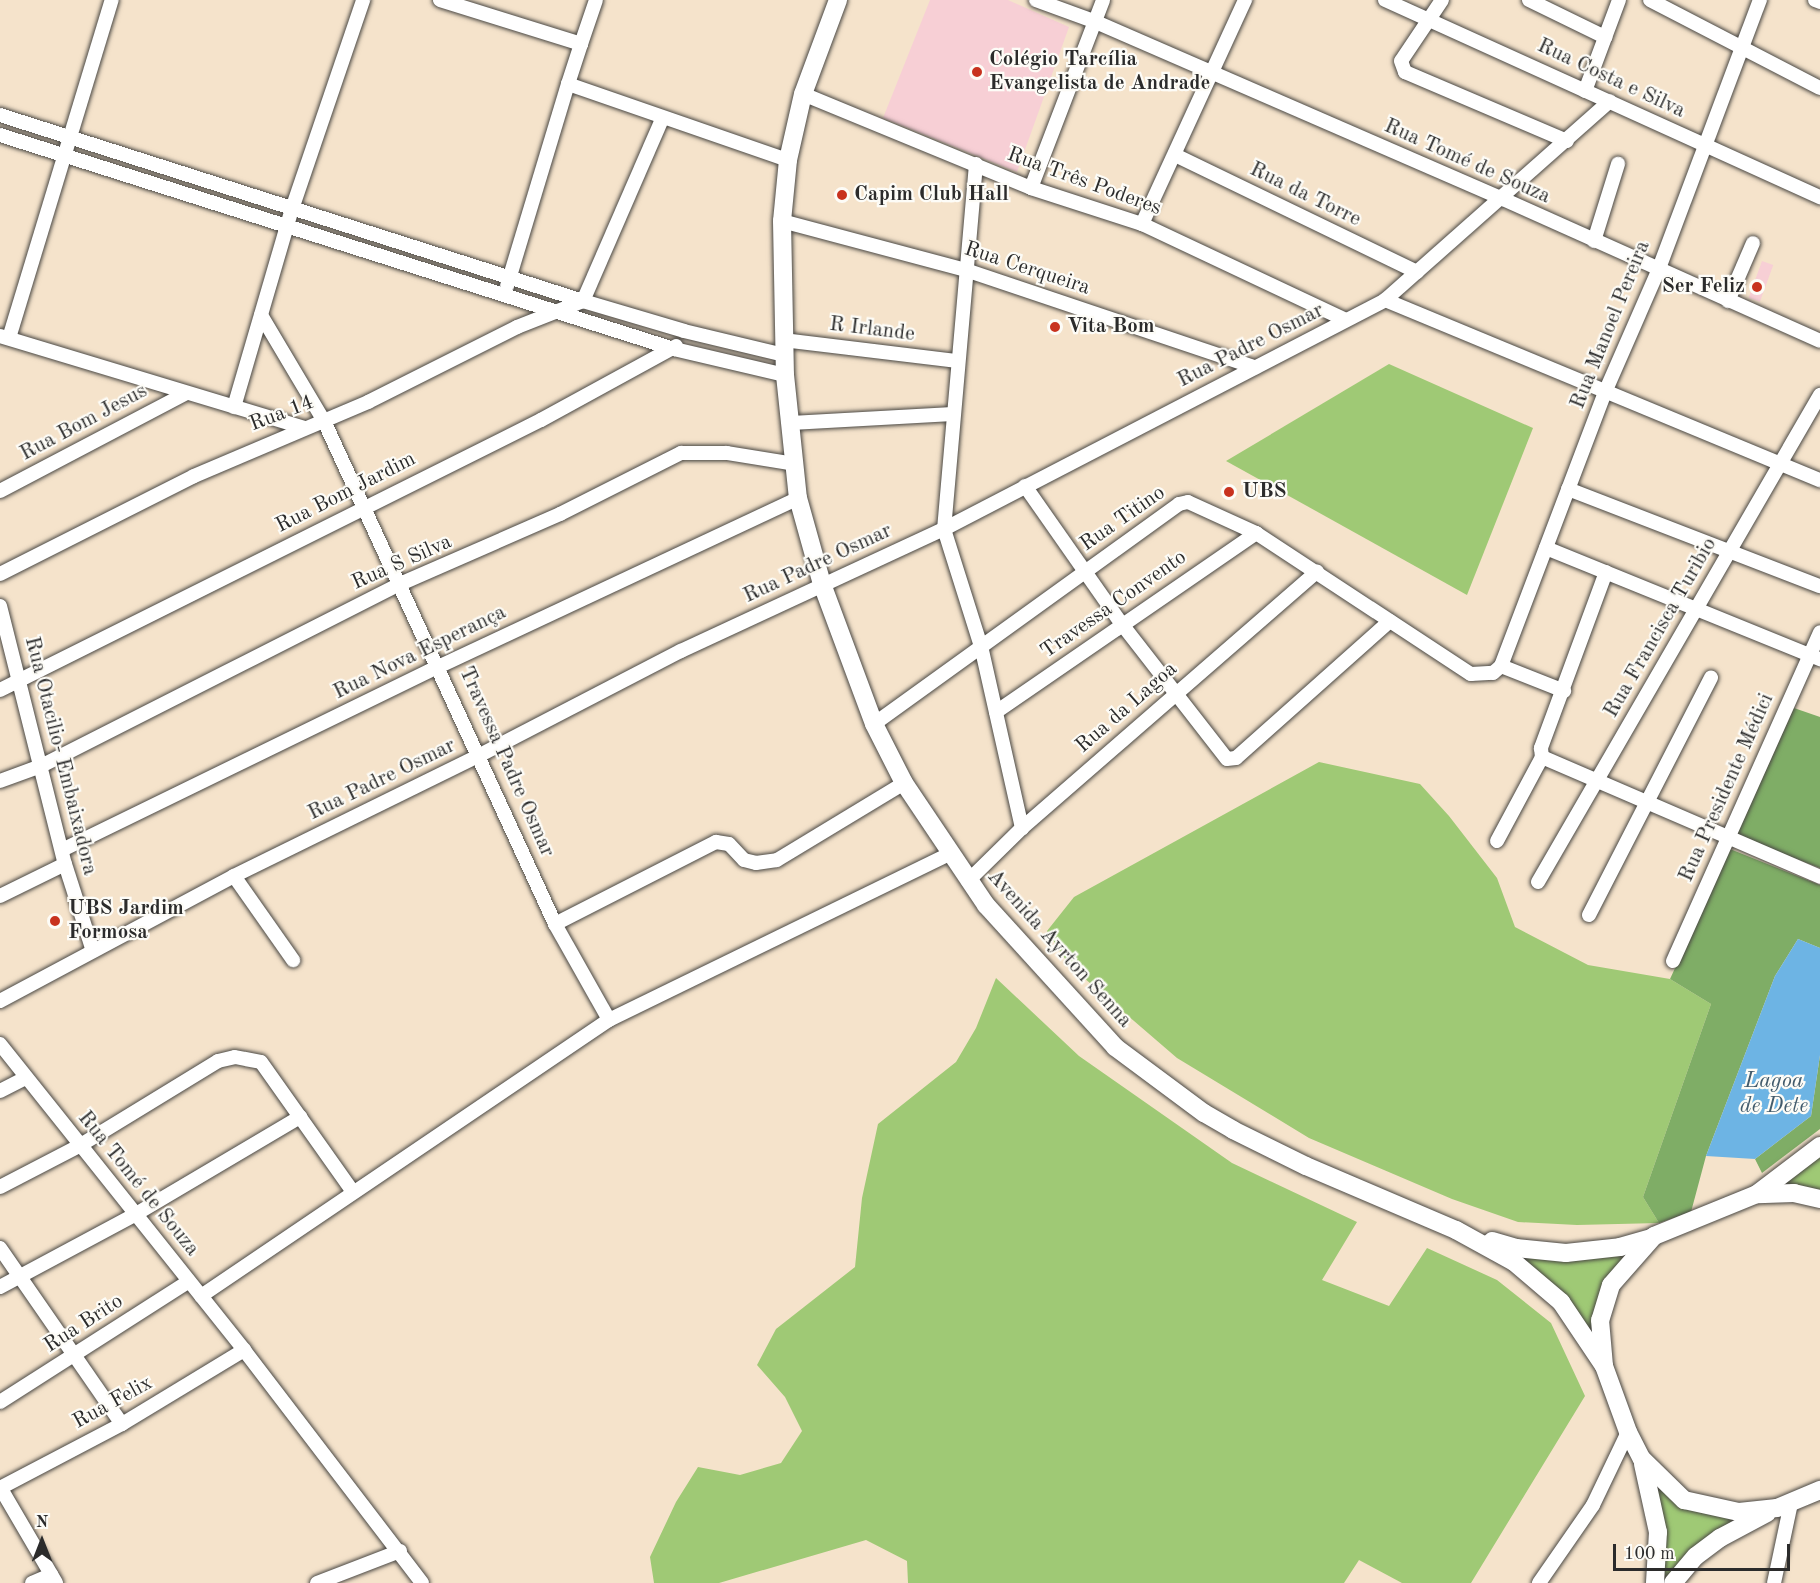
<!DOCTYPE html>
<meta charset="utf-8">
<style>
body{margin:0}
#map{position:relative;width:1820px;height:1583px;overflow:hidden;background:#f5e3cb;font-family:"Old Standard TT",serif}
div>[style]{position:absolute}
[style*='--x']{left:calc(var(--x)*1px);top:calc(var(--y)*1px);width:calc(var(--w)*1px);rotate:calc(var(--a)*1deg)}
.built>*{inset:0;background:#f7cfd5;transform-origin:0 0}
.green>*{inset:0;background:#9fc975}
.forest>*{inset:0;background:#7fad66}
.water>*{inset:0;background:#6db4e4}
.roads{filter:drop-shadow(0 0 2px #494743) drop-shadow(0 0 2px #494743)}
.minor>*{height:14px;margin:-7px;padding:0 7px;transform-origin:7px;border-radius:7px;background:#fff}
.major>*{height:18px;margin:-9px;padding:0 9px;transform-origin:9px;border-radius:9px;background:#fff}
.dots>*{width:16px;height:16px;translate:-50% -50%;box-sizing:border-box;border:3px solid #fdfcf7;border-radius:50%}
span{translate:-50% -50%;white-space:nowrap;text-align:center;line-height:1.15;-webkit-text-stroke:4.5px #fdfcf7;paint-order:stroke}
.poi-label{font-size:21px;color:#2b2b2b;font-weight:700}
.left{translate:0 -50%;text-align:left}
.right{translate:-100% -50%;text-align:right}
.street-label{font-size:21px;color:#2b2b2b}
.water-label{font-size:22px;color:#425b6c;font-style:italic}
.north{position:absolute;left:12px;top:1511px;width:60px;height:60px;-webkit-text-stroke:4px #fdfcf7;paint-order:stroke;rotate:0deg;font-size:16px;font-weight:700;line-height:24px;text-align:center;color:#2b2b2b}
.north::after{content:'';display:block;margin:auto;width:21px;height:27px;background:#2b2b2b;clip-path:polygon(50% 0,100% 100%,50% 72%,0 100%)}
.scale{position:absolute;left:1613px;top:1544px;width:177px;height:27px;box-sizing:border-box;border:3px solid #2b2b2b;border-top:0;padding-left:8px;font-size:18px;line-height:21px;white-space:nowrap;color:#2b2b2b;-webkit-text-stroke:4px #fdfcf7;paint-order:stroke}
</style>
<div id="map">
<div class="built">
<div style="clip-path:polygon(930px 0,1008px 0,1069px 27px,1017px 172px,883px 118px)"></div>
<div style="left:1762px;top:261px;width:12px;height:39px;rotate:20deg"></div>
</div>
<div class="green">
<div style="clip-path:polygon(1389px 364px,1533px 428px,1467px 595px,1226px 461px)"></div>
<div style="clip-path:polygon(1319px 762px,1420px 784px,1449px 816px,1497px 878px,1515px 927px,1588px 965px,1670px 979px,1711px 1004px,1643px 1197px,1659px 1223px,1577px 1225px,1518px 1222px,1452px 1199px,1309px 1138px,1177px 1058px,1069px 965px,1047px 931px,1074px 897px)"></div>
<div style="clip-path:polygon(996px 978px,1079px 1056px,1232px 1163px,1357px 1222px,1322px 1280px,1389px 1306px,1427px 1248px,1497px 1280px,1551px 1323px,1585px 1396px,1471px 1583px,1402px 1583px,1359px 1560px,1344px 1583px,908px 1583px,907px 1561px,866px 1540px,719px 1583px,654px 1583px,650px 1557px,676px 1502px,698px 1467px,740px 1475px,781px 1463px,802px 1431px,785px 1397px,757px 1365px,776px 1329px,855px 1267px,862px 1198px,878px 1124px,956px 1062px,976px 1028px)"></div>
<div style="clip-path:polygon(1820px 1157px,1820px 1193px,1777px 1187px,1794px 1177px)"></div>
<div style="clip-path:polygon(1630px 1250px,1595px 1336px,1560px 1290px,1506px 1251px)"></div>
<div style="clip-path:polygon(1656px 1484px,1681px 1506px,1694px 1511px,1739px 1519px,1666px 1583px,1661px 1583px)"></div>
</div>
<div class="forest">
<div style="clip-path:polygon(1794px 708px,1820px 717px,1820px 868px,1736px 836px)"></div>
<div style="clip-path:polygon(1730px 849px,1820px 885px,1820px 948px,1798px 939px,1775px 976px,1706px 1156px,1691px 1212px,1659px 1223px,1643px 1197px,1711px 1004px,1670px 979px)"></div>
<div style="clip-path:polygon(1820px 1055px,1820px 1129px,1762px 1173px,1755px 1159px,1811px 1116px)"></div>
</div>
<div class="water">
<div style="clip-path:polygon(1798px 939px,1820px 948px,1820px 1055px,1811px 1116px,1755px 1159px,1706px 1156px,1775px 976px)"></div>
</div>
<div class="roads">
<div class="minor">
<div style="--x:440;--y:0;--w:148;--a:17.3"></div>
<div style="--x:581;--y:44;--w:42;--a:108"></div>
<div style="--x:568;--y:84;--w:233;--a:19.1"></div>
<div style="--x:1036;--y:0;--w:64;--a:20.1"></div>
<div style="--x:1096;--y:22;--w:444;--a:23.5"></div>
<div style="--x:1503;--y:199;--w:347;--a:24.1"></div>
<div style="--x:1385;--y:0;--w:478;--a:24.4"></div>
<div style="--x:1442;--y:0;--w:73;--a:123.9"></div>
<div style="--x:1401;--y:61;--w:12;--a:70"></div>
<div style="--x:1405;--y:72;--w:176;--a:23.1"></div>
<div style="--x:1529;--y:0;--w:85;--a:26"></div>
<div style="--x:1650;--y:0;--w:191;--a:27.4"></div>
<div style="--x:1815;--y:0;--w:5;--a:22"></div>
<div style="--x:581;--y:44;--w:46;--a:-71.2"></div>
<div style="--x:1585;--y:91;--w:97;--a:-69.5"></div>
<div style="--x:803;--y:94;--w:247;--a:22.4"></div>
<div style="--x:1031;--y:188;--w:117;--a:18"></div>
<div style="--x:1142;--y:224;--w:225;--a:25.2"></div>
<div style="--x:0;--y:115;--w:612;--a:17.69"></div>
<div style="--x:583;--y:301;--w:105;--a:16.5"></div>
<div style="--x:684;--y:331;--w:103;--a:13.5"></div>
<div style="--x:0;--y:135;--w:707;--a:17.62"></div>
<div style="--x:674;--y:349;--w:114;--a:13.2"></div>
<div style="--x:1175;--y:155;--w:269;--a:25.8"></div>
<div style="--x:976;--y:164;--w:366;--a:95"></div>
<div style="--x:944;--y:529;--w:123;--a:72.5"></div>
<div style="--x:981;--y:646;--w:187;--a:77.3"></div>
<div style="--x:1031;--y:188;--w:201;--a:-69"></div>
<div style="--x:782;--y:221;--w:190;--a:14.9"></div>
<div style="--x:966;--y:270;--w:305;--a:18.6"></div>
<div style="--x:1142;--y:224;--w:247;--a:-65.3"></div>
<div style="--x:1594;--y:241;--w:81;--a:-72.7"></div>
<div style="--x:507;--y:286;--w:211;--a:-73.2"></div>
<div style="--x:1385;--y:300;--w:471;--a:22.5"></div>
<div style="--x:1728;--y:301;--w:63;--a:-66.7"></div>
<div style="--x:261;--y:315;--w:123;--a:59.3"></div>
<div style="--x:324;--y:421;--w:554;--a:65.33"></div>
<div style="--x:555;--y:924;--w:110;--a:60.6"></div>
<div style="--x:0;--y:336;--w:318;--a:16.8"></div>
<div style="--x:9;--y:338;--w:353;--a:-73.1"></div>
<div style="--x:783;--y:340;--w:174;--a:6.9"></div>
<div style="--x:234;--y:407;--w:206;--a:-73.7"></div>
<div style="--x:292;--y:209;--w:221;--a:-71.2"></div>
<div style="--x:791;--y:423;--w:162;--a:-3.2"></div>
<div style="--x:1025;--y:486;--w:167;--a:55"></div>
<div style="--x:1121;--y:623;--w:172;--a:52.1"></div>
<div style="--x:1227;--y:759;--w:9;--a:-6"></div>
<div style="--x:1236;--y:758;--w:206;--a:-41.7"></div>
<div style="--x:1568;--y:489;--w:270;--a:21.1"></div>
<div style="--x:0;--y:491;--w:211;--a:-27.7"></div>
<div style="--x:1546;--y:548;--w:296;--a:22.1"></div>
<div style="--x:1606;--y:572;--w:188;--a:110.3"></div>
<div style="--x:1541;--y:748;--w:9;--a:84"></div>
<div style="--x:1542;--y:757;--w:303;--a:23.3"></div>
<div style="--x:0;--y:574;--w:217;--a:-26.8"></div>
<div style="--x:194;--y:476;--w:189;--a:-23"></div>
<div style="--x:368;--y:402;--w:167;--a:-26.7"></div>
<div style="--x:517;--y:327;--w:71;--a:-21.5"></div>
<div style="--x:583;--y:301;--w:198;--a:-66.5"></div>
<div style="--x:0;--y:606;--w:266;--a:75.9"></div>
<div style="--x:65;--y:864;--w:91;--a:72.2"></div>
<div style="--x:1501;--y:666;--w:68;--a:21.6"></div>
<div style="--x:0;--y:690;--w:605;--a:-26.52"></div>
<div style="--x:541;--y:420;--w:154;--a:-28.7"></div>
<div style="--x:996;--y:712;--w:316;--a:-34.5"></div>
<div style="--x:874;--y:724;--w:376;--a:-35.8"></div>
<div style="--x:1179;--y:504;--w:9;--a:-13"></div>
<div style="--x:1188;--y:502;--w:75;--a:24.5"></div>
<div style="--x:1256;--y:533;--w:257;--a:33.3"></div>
<div style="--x:1471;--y:674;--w:22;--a:-3"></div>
<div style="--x:1493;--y:673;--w:11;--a:-41"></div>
<div style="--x:1501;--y:666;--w:295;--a:-69.2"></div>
<div style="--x:1606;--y:390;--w:130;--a:-66.4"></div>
<div style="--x:1658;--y:271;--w:290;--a:-69.4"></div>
<div style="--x:0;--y:781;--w:44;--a:-20.1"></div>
<div style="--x:41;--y:766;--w:402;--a:-26.9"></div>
<div style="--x:400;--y:584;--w:175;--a:-23.6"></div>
<div style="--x:560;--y:514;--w:136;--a:-26.8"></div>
<div style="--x:681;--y:453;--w:46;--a:0"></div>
<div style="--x:727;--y:453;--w:69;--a:9.2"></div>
<div style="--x:1497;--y:841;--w:95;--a:-61.8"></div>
<div style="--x:62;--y:850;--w:420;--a:-26"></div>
<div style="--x:440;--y:666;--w:395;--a:-25.1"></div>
<div style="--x:234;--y:876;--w:103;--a:54.9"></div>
<div style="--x:968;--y:881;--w:76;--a:-44.5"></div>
<div style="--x:1022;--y:828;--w:391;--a:-41"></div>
<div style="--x:1538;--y:882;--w:563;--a:-59.93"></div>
<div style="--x:0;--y:896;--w:72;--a:-26.2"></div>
<div style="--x:1589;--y:915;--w:267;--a:-62.8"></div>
<div style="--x:555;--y:924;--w:181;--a:-27"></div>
<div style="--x:716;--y:842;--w:13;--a:9"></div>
<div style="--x:729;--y:844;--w:22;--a:47"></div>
<div style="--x:744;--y:860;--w:12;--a:14"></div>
<div style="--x:756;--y:863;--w:21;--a:-8"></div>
<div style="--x:777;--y:860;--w:149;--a:-31.2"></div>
<div style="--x:1673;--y:961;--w:360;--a:-65.9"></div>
<div style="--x:0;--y:1001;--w:265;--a:-28.1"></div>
<div style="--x:234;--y:876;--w:274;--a:-26.2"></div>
<div style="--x:480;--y:755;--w:226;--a:-27.4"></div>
<div style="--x:681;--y:651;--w:290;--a:-24.9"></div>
<div style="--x:944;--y:529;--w:497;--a:-27.4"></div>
<div style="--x:1385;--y:300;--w:300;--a:-41.5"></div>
<div style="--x:0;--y:1044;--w:391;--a:51.4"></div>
<div style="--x:244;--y:1350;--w:293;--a:52.6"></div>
<div style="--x:0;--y:1091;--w:28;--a:-27"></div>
<div style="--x:0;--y:1187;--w:89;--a:-27.4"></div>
<div style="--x:79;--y:1146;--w:163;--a:-31.4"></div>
<div style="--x:218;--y:1061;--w:17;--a:-13"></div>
<div style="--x:235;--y:1057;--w:26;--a:11"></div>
<div style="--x:261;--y:1062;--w:159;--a:54.7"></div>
<div style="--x:0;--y:1248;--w:214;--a:55.3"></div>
<div style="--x:0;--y:1287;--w:154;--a:-28.2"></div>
<div style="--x:136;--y:1214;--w:191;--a:-30.6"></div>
<div style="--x:201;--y:1296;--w:493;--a:-34.1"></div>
<div style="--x:609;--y:1020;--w:379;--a:-26"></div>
<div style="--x:0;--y:1402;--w:224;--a:-32.6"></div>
<div style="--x:0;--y:1487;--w:111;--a:59.7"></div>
<div style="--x:0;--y:1488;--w:138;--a:-27.7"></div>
<div style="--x:122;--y:1424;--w:143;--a:-31.2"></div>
<div style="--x:32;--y:1583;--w:21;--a:-23"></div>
<div style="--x:317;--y:1583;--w:89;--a:-21.1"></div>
<div style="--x:1539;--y:1583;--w:95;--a:-55.3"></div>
<div style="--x:1593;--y:1505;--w:81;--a:-64.4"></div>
<div style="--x:1774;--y:1583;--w:82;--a:-78"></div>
</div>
<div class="major">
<div style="--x:838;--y:0;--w:100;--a:110.4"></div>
<div style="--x:803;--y:94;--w:68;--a:102.8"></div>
<div style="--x:788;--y:160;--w:61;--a:95.6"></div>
<div style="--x:782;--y:221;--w:154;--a:88.9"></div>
<div style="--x:785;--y:375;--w:124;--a:84"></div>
<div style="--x:798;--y:498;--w:89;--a:74.4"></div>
<div style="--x:822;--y:584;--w:149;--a:69.6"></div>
<div style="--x:874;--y:724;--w:66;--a:63"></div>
<div style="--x:904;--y:783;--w:147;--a:56.1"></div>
<div style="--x:986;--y:905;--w:192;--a:47.7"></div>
<div style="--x:1115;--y:1047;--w:111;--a:36.6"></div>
<div style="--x:1204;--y:1113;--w:34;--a:30"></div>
<div style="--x:1233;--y:1130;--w:81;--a:26.3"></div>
<div style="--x:1306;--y:1166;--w:163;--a:23.1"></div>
<div style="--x:1456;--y:1230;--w:66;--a:28.9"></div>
<div style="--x:1514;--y:1262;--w:62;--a:40.4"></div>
<div style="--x:1561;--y:1302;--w:77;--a:56.1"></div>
<div style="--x:1757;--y:1194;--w:79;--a:-37.3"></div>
<div style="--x:1820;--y:1199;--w:27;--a:-167"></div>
<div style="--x:1794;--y:1193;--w:37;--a:178"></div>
<div style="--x:1757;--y:1194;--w:111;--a:157.8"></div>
<div style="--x:1654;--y:1236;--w:65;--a:131.3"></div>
<div style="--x:1611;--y:1285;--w:37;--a:107"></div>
<div style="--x:1600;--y:1320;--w:46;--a:85"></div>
<div style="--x:1604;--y:1366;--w:70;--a:70"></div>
<div style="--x:1628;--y:1432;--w:30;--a:63"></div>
<div style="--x:1642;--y:1459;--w:59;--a:44.3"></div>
<div style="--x:1684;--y:1500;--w:56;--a:12.3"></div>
<div style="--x:1739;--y:1512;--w:38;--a:-6"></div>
<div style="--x:1777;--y:1508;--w:47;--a:-22.7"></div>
<div style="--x:1492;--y:1241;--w:25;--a:16"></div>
<div style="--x:1516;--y:1248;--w:50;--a:5.7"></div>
<div style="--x:1566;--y:1253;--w:54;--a:-6.3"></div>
<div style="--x:1620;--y:1247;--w:32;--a:-16"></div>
<div style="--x:1643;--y:1464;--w:70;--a:77.6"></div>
<div style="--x:1658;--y:1532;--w:51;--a:93.4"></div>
<div style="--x:1673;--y:1583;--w:35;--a:-50"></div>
<div style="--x:1696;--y:1556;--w:30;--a:-37"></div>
<div style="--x:1720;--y:1538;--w:53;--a:-28"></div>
</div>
</div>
<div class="dots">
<div style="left:977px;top:72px;background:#c8321e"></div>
<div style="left:842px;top:195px;background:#c8321e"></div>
<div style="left:1757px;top:287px;background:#c8321e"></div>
<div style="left:1055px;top:327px;background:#c8321e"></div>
<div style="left:1229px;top:492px;background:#c8321e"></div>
<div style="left:55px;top:921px;background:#c8321e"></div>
</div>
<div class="poi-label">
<span class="left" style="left:989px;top:72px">Colégio Tarcília<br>Evangelista de Andrade</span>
<span class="left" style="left:854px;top:195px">Capim Club Hall</span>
<span class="right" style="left:1745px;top:287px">Ser Feliz</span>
<span class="left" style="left:1067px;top:327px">Vita Bom</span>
<span class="left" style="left:1242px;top:492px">UBS</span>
<span class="left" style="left:68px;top:921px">UBS Jardim<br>Formosa</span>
</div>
<div class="street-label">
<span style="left:1611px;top:79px;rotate:25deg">Rua Costa e Silva</span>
<span style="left:1467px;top:162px;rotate:24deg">Rua Tomé de Souza</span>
<span style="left:1084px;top:182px;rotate:20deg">Rua Três Poderes</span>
<span style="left:1305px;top:195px;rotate:26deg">Rua da Torre</span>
<span style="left:1027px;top:269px;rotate:18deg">Rua Cerqueira</span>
<span style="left:1611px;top:325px;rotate:-68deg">Rua Manoel Pereira</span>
<span style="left:872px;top:330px;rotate:7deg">R Irlande</span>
<span style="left:1251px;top:346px;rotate:-27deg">Rua Padre Osmar</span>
<span style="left:282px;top:414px;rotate:-21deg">Rua 14</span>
<span style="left:84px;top:423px;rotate:-28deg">Rua Bom Jesus</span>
<span style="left:346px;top:493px;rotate:-27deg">Rua Bom Jardim</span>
<span style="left:1123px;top:519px;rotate:-35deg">Rua Titino</span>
<span style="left:402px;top:563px;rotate:-24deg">Rua S Silva</span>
<span style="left:818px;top:564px;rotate:-25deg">Rua Padre Osmar</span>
<span style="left:1114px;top:605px;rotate:-35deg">Travessa Convento</span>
<span style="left:1661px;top:628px;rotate:-60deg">Rua Francisca Turibio</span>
<span style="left:420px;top:653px;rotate:-26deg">Rua Nova Esperança</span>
<span style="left:1127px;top:708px;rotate:-41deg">Rua da Lagoa</span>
<span style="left:60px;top:756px;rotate:76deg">Rua Otacilio- Embaixadora</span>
<span style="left:506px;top:762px;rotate:66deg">Travessa Padre Osmar</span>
<span style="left:382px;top:780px;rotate:-26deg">Rua Padre Osmar</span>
<span style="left:1727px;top:788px;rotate:-66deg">Rua Presidente Médici</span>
<span style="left:1059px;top:949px;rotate:48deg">Avenida Ayrton Senna</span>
<span style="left:138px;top:1184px;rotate:51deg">Rua Tomé de Souza</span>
<span style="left:84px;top:1324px;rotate:-33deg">Rua Brito</span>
<span style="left:113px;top:1403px;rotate:-29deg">Rua Felix</span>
</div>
<div class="water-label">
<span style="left:1774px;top:1094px">Lagoa<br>de Dete</span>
</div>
<div class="north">N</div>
<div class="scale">100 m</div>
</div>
